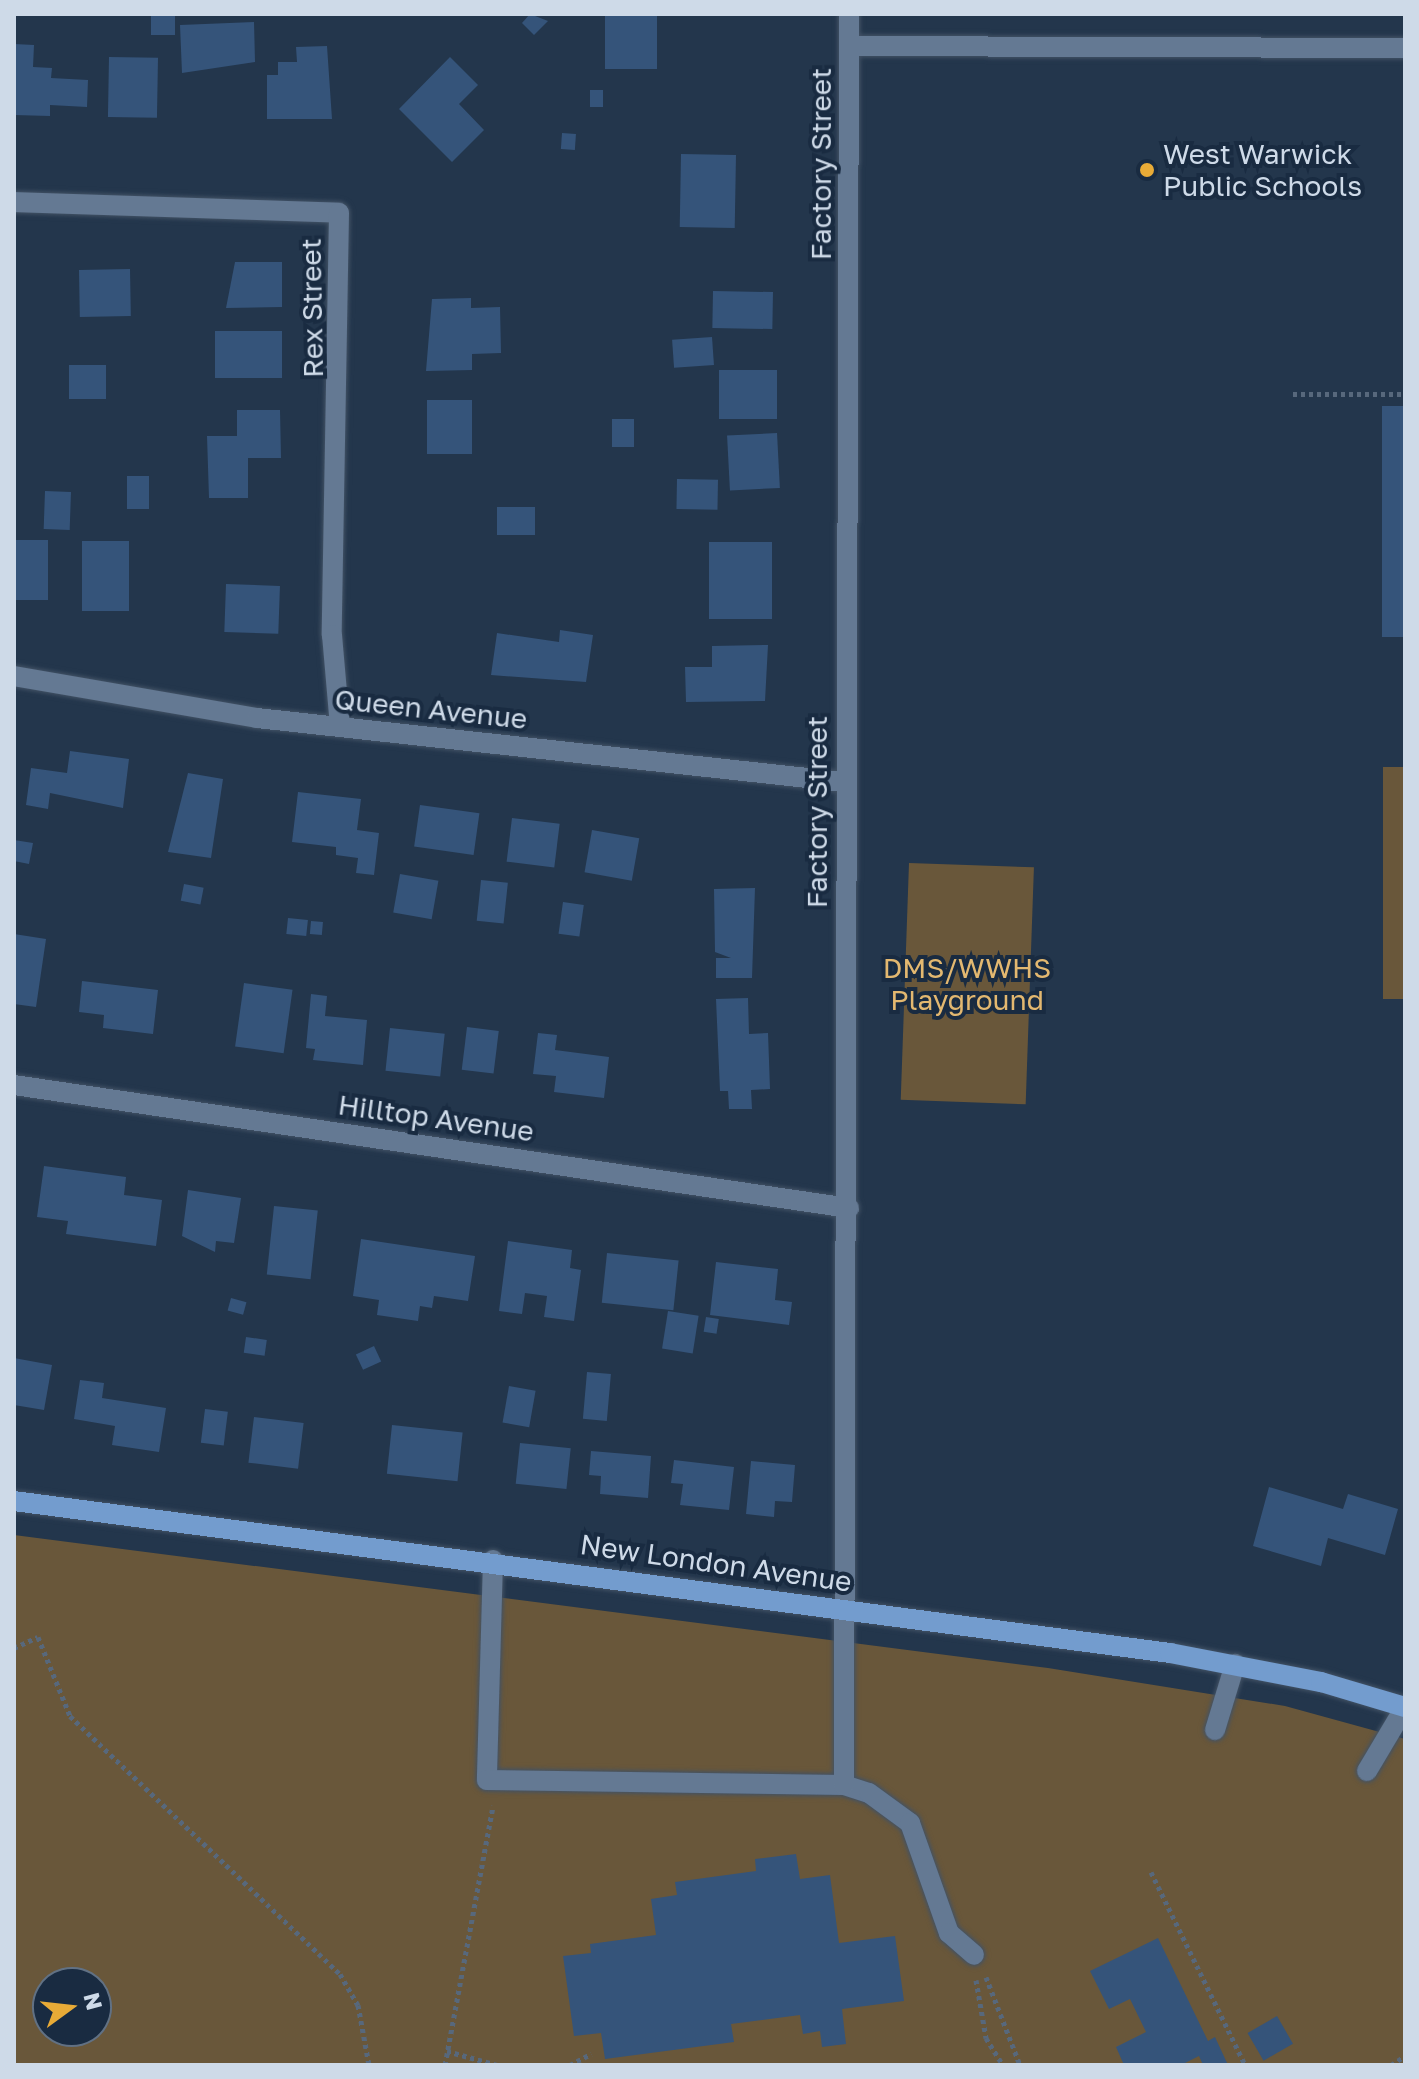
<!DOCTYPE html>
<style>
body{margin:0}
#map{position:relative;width:1419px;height:2079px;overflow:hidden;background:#23364c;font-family:"Golos Text",sans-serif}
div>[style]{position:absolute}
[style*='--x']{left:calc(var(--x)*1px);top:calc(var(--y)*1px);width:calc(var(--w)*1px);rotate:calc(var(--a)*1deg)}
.green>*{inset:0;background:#69573a;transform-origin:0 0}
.building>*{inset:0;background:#35547a;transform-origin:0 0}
.path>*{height:5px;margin-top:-2.5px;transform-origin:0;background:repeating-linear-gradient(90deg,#57687c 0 4px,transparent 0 8px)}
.roads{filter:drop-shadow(0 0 2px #425265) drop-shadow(0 0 2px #425265)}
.minor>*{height:20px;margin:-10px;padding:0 10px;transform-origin:10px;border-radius:10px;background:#647993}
.major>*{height:20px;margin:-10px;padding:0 10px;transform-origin:10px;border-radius:10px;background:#739cce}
.dots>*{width:22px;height:22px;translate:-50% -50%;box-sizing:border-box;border:4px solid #192b41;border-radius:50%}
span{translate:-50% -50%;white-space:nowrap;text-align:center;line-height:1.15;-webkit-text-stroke:8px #192b41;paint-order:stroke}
.poi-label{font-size:28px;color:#cedae8}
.left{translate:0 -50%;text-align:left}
.street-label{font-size:28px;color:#cedae8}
.park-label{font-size:28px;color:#e3b870}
.frame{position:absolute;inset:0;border:16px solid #cedae8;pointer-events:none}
.north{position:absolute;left:32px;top:1967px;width:80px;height:80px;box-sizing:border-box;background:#192b41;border:2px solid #617184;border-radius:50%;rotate:75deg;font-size:22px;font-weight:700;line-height:32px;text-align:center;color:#cedae8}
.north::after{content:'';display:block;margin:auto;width:28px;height:36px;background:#e8ab37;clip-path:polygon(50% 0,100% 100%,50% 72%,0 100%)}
</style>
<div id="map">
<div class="green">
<div style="left:1383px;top:767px;width:22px;height:232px"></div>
<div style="left:909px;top:863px;width:125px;height:237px;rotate:2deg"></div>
<div style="clip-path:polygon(evenodd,14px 1535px,1048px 1668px,1285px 1706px,1405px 1739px,1405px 2065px,14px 2065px,14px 1535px,48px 1983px,96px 1983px,96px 2031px,48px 2031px,48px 1983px)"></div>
</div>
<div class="building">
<div style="left:151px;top:14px;width:24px;height:21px"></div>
<div style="clip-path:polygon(530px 14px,548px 21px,534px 35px,522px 23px)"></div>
<div style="left:605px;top:14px;width:52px;height:55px"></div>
<div style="clip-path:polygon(254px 22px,255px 62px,182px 73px,180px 25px)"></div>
<div style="clip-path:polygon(14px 44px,34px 45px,33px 67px,52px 68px,51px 78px,88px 80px,87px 107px,50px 105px,50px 116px,14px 115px)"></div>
<div style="clip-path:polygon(327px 46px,332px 119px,267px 119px,267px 75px,278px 75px,278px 62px,297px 62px,296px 47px)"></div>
<div style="left:109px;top:57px;width:49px;height:60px;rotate:1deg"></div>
<div style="clip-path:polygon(450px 57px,478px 85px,459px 104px,484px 130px,452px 162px,399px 109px)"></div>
<div style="left:590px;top:90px;width:13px;height:17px"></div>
<div style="left:562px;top:133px;width:14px;height:16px;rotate:4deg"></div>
<div style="left:681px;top:154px;width:55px;height:73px;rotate:1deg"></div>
<div style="clip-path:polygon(235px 262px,282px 262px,282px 307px,226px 308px)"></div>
<div style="left:130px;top:269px;width:47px;height:51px;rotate:89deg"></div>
<div style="left:713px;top:291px;width:60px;height:37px;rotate:1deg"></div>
<div style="clip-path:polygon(471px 298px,471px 308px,500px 307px,501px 353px,472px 354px,472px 370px,426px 371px,432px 299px)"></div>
<div style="left:215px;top:331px;width:67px;height:47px"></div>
<div style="left:712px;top:337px;width:28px;height:40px;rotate:86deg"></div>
<div style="left:69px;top:365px;width:37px;height:34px"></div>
<div style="left:719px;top:370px;width:58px;height:49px"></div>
<div style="left:427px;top:400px;width:45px;height:54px"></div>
<div style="left:1382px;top:406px;width:23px;height:231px"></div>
<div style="clip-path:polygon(237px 410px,280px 410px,281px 458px,248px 458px,248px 498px,209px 498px,207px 436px,237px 436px)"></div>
<div style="left:634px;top:419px;width:28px;height:22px;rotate:90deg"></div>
<div style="left:777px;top:433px;width:55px;height:50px;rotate:87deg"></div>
<div style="left:127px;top:476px;width:22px;height:33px"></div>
<div style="left:677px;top:479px;width:41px;height:30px;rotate:1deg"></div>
<div style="left:45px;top:491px;width:26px;height:38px;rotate:2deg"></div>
<div style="left:497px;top:507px;width:38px;height:28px"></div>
<div style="left:14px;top:540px;width:34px;height:60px"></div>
<div style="left:82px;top:541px;width:47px;height:70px"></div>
<div style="left:709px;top:542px;width:63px;height:77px"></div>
<div style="left:226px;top:584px;width:54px;height:48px;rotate:2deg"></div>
<div style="clip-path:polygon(560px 630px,593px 635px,586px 682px,491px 675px,497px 633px,559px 642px)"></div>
<div style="clip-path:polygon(768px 645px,765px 701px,686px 702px,685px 667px,712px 667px,712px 646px)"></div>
<div style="clip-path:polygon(70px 751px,129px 759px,123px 808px,50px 793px,48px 809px,26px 805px,31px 768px,67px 773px)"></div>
<div style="clip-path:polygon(188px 773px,223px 779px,211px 858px,168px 852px)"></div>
<div style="clip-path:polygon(298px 792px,361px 799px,357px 830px,379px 833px,374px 875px,356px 873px,358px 858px,336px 855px,336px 847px,292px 842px)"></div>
<div style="left:420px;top:805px;width:60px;height:42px;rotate:8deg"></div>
<div style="left:512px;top:818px;width:48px;height:44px;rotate:7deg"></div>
<div style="left:592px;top:830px;width:48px;height:43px;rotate:10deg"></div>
<div style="clip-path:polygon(14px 840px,33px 843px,29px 864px,14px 861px)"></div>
<div style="left:400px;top:874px;width:39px;height:39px;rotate:10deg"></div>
<div style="left:481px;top:880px;width:27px;height:41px;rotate:6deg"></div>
<div style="left:184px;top:884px;width:20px;height:17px;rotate:11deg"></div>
<div style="clip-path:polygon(755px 888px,752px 978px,716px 978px,716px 958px,731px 958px,715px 952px,714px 889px)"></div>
<div style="left:563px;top:902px;width:21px;height:32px;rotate:8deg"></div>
<div style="left:288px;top:918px;width:20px;height:16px;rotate:6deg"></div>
<div style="left:311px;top:921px;width:12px;height:13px;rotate:5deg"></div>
<div style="clip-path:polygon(14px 934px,46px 939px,36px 1007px,14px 1004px)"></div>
<div style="clip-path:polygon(82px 981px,158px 990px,153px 1034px,103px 1028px,104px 1015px,79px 1012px)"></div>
<div style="left:244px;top:983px;width:49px;height:64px;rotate:8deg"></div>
<div style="clip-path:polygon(311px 994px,327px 996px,325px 1016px,367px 1020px,363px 1065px,313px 1060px,315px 1049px,306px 1048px)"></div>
<div style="clip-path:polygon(748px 998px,749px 1034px,768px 1033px,770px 1089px,751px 1090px,752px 1109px,729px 1109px,728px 1091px,720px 1091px,716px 999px)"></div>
<div style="left:467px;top:1027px;width:32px;height:43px;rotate:7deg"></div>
<div style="left:390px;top:1028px;width:55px;height:43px;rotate:6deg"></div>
<div style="clip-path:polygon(538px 1033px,557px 1035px,555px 1050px,609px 1057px,604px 1098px,554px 1092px,556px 1076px,533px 1074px)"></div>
<div style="clip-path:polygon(44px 1166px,126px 1177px,124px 1195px,162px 1200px,156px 1246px,66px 1234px,68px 1221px,37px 1217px)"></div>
<div style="clip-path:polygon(188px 1190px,241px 1198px,234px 1243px,216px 1241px,215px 1252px,182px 1236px)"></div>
<div style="left:274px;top:1206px;width:44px;height:69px;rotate:6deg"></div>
<div style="clip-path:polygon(361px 1239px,475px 1256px,468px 1301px,434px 1296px,432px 1308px,420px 1306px,418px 1321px,377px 1315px,379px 1300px,353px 1296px)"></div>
<div style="clip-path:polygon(508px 1241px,572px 1250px,570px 1268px,581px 1270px,574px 1321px,544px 1317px,547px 1296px,525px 1293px,522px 1314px,499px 1311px)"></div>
<div style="left:607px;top:1253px;width:72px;height:50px;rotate:6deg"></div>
<div style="clip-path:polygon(716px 1262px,778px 1269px,775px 1300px,792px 1302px,789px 1325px,710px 1315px)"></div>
<div style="left:231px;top:1298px;width:16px;height:13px;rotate:15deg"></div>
<div style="left:668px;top:1311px;width:31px;height:38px;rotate:9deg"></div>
<div style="left:706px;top:1317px;width:13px;height:15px;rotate:9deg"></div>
<div style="left:246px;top:1337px;width:21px;height:16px;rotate:8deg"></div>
<div style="left:374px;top:1346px;width:17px;height:20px;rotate:65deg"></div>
<div style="clip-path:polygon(14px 1358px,52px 1365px,44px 1410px,14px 1405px)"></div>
<div style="left:587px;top:1372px;width:24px;height:47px;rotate:5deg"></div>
<div style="clip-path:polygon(80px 1380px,104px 1383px,102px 1398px,166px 1408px,159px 1452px,112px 1445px,115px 1426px,74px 1419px)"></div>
<div style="left:509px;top:1386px;width:27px;height:37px;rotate:10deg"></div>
<div style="left:205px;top:1409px;width:23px;height:34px;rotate:7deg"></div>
<div style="left:254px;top:1417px;width:50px;height:46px;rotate:7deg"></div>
<div style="left:392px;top:1425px;width:71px;height:49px;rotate:6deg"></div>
<div style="left:520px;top:1443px;width:51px;height:41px;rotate:6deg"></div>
<div style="clip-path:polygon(591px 1451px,651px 1456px,648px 1498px,600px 1494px,601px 1476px,589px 1475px)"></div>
<div style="clip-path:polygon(674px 1460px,734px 1467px,729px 1510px,680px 1505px,683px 1484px,671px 1483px)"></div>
<div style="clip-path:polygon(751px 1461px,795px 1465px,792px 1502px,775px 1501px,774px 1517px,746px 1514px)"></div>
<div style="clip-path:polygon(1269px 1487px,1343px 1509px,1348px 1494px,1398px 1509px,1385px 1555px,1328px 1538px,1321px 1566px,1253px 1546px)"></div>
<div style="clip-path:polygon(796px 1854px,800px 1879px,830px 1875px,839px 1943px,895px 1936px,904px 2001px,842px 2009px,846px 2044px,822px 2047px,820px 2031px,803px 2034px,800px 2015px,731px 2024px,734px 2042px,605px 2059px,601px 2033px,574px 2036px,563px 1956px,591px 1953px,590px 1944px,656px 1935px,651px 1899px,677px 1895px,675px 1882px,756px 1871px,755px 1859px)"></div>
<div style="clip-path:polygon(1158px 1938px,1208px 2041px,1215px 2037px,1228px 2065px,1203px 2065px,1199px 2056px,1181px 2065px,1124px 2065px,1116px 2047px,1146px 2032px,1130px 1999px,1109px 2009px,1090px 1971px)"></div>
<div style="left:1277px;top:2016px;width:32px;height:34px;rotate:60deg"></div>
</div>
<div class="path">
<div style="--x:1293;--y:394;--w:112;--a:0"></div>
<div style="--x:14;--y:1648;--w:26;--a:-25"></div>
<div style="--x:38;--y:1637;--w:85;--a:67.9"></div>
<div style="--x:70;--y:1716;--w:373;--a:43.7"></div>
<div style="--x:340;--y:1974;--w:36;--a:60"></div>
<div style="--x:358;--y:2005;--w:61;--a:79.6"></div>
<div style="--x:1151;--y:1872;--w:215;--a:64"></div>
<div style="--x:986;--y:1977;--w:94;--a:68.9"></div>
<div style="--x:976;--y:1980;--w:59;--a:80.2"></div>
<div style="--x:986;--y:2038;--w:32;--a:58"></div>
<div style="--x:447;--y:2051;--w:52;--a:15.6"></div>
<div style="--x:445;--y:2065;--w:264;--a:-79.5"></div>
<div style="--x:570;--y:2065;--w:24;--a:-28"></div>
<div style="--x:1391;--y:2065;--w:17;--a:-33"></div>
</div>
<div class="roads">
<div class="minor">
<div style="--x:849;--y:46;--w:556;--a:0.21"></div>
<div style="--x:14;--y:202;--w:325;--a:1.9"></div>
<div style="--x:339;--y:213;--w:422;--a:91"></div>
<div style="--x:332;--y:635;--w:92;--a:85"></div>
<div style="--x:14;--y:676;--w:247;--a:9.8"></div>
<div style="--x:257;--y:718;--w:590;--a:6.22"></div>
<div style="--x:14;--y:1085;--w:844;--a:8.38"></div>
<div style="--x:493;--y:1560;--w:220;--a:91.6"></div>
<div style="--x:487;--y:1780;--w:357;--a:0.8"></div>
<div style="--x:844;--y:1785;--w:26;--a:18"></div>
<div style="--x:869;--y:1793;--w:51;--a:36.2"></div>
<div style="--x:910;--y:1823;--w:117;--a:70.5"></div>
<div style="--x:949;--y:1933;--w:33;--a:41"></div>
<div style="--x:1215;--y:1730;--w:69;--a:-73.1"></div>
<div style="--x:1367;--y:1771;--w:74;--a:-59.3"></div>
<div style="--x:844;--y:1785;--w:1771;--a:-89.84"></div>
</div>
<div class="major">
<div style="--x:14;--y:1501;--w:1166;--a:7.49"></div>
<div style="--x:1170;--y:1653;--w:154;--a:10.9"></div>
<div style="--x:1321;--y:1682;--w:88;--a:16.6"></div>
</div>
</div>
<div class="dots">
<div style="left:1147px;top:170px;background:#e8ab37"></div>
</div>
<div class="poi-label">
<span class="left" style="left:1163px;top:170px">West Warwick<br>Public Schools</span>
</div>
<div class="street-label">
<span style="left:821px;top:164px;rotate:-90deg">Factory Street</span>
<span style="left:312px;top:308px;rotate:-91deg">Rex Street</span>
<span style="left:431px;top:709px;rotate:6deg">Queen Avenue</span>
<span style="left:817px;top:812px;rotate:-90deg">Factory Street</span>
<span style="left:436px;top:1118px;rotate:8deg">Hilltop Avenue</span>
<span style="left:716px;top:1563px;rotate:8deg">New London Avenue</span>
</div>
<div class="park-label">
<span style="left:967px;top:984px">DMS/WWHS<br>Playground</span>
</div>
<div class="frame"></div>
<div class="north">N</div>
</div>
